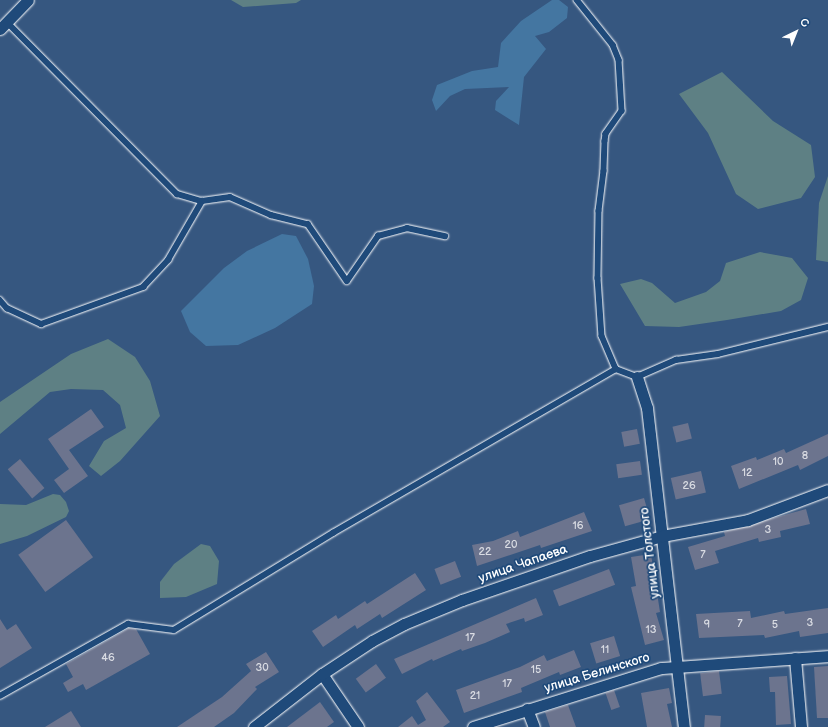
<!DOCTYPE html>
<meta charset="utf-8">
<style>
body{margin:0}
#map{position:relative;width:828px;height:727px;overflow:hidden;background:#365780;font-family:"Balsamiq Sans",sans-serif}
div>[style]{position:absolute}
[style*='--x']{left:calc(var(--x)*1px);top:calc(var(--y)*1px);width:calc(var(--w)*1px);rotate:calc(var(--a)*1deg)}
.green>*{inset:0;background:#5e8084}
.water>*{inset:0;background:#4476a1}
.building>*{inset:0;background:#6c748e;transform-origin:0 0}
.roads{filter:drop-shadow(0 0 1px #fff) drop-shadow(0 0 1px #fff)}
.lane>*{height:5.5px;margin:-2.75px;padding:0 2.75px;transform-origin:2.75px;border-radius:2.75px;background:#1f4a7a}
.street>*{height:11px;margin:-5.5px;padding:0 5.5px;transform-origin:5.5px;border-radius:5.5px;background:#1f4a7a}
span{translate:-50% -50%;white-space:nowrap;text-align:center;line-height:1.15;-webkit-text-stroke:3.5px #1f4a7a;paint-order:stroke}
.number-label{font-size:11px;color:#dadce3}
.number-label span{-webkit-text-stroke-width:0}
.street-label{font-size:13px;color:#fff}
.north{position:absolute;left:776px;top:12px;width:40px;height:40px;-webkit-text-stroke:3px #1f4a7a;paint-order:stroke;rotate:43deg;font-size:11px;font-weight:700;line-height:16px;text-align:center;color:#fff}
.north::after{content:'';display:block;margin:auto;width:14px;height:18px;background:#fff;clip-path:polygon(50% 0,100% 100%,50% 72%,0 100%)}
</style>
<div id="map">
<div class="green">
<div style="clip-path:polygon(231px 0,301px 0,296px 3px,243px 7px)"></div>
<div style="clip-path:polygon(722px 72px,773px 121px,811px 145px,815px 177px,801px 198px,758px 209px,736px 194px,708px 133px,679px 94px)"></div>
<div style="clip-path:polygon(828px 176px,828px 262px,816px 260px,819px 203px)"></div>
<div style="clip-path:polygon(760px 252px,792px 258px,808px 278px,801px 300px,781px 311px,727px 320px,679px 327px,645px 326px,620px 284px,641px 279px,652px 283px,675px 303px,706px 292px,720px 281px,726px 263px)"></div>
<div style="clip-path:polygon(108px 339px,135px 357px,150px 381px,160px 416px,120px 461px,101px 476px,89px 466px,104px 441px,126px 428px,120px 405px,103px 390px,71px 389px,50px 392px,0 434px,0 402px,71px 354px)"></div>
<div style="clip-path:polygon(53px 494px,60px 495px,66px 502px,69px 511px,66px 517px,27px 536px,0 544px,0 504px,26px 505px)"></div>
<div style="clip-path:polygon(201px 544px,210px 546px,219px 561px,217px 584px,186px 597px,160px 598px,160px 582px,174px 564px)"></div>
</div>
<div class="water">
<div style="clip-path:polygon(552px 0,559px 0,568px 7px,567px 18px,549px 32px,535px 36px,546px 49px,524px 77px,519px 125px,495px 110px,496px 101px,509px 87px,465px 89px,450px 96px,436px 111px,432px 100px,437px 85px,472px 71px,498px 67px,501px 43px,521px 21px)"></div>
<div style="clip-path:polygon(282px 234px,296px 236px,308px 259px,314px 286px,312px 304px,275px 328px,238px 345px,206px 346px,190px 332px,181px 311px,224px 268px,247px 251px)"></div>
</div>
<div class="building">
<div style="clip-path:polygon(91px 409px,104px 427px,69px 450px,88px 476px,64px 493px,54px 480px,69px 469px,48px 439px)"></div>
<div style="left:688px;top:423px;width:16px;height:16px;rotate:76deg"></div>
<div style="left:637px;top:429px;width:15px;height:16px;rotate:79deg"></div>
<div style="clip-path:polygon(828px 434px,828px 456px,800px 470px,798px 465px,739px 489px,731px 466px,756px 457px,757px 460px,784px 449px,786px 453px)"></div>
<div style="left:20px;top:459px;width:38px;height:16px;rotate:50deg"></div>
<div style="left:640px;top:461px;width:14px;height:24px;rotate:82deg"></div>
<div style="left:701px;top:471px;width:22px;height:31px;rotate:77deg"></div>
<div style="left:644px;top:498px;width:22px;height:26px;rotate:74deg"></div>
<div style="clip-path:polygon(806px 509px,810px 524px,780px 531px,781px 537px,759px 542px,758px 538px,715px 551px,719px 563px,695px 570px,688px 547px,725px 536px,724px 532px)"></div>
<div style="clip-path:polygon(584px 512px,592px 531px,541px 548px,540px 545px,477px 566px,472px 545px,493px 541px,518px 531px,520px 537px)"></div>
<div style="left:66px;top:520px;width:46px;height:59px;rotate:54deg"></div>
<div style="clip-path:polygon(651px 554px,660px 612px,656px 613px,664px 640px,645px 645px,631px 587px,636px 586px,631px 557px)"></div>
<div style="left:455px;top:561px;width:17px;height:22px;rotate:69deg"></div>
<div style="left:609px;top:569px;width:17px;height:60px;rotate:69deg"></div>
<div style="clip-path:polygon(415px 573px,426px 590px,382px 618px,380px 614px,357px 629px,355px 625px,323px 647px,312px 631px,336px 615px,338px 619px,365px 601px,367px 604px)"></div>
<div style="clip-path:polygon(536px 598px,543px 615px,525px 622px,524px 618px,506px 624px,510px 632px,485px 643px,462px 651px,461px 649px,433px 661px,432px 659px,402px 674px,394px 659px)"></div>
<div style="clip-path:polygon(828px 608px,828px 633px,800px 637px,799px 631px,765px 638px,764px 635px,699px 638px,696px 614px,750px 611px,751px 618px,784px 611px,785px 614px)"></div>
<div style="clip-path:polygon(0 619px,7px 630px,16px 624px,32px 648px,0 668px)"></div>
<div style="clip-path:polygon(129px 628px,136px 629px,150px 654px,86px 690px,83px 684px,68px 692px,63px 683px,73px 677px,66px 664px)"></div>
<div style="left:614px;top:636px;width:21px;height:25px;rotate:73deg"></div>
<div style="clip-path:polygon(574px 650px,581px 667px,560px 675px,559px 672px,521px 688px,522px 692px,464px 713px,456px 690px,520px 667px,544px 655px,547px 661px)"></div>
<div style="clip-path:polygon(266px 652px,279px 672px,255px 687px,257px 689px,234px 713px,214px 727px,177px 727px,222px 697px,251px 671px,246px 664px)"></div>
<div style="left:376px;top:664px;width:17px;height:25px;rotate:54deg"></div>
<div style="clip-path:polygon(828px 666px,828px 718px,817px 718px,814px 667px)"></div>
<div style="left:719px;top:671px;width:23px;height:19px;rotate:83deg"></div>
<div style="clip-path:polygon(787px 676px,791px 724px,776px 725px,775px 692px,770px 692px,769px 677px)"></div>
<div style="clip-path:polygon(669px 688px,672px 703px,667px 704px,672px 727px,647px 727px,641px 693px)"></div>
<div style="left:614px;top:690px;width:18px;height:9px;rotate:71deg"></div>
<div style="clip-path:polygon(427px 692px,450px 722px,443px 727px,398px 727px,412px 716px,418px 725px,426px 720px,416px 701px)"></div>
<div style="clip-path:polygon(320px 702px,334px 722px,327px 727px,287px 727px)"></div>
<div style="clip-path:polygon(568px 705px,576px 727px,550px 727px,545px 712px)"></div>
<div style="clip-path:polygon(71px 711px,81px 727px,45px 727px)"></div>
<div style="left:705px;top:715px;width:16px;height:12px;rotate:4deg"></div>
</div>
<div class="roads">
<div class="lane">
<div style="--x:577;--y:0;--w:58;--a:51.3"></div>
<div style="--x:613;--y:45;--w:16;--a:68"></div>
<div style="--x:619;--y:60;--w:51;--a:86.6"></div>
<div style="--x:622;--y:111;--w:28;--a:125"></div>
<div style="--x:606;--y:134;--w:7;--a:98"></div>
<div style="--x:605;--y:141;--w:30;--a:92"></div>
<div style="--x:604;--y:171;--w:40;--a:97.1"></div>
<div style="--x:599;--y:211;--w:67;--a:90.9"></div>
<div style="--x:598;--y:278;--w:58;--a:86.1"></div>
<div style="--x:602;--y:336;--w:36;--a:67"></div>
<div style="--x:7;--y:22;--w:242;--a:45.3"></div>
<div style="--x:177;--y:194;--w:26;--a:16"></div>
<div style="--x:202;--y:201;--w:28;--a:-8"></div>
<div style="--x:230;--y:197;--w:45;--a:23.7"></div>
<div style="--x:271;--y:215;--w:38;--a:14"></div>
<div style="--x:308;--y:224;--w:69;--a:55.6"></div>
<div style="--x:347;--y:281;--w:55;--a:-55.4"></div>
<div style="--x:378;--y:236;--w:30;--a:-15"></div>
<div style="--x:407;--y:228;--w:39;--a:12"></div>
<div style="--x:0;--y:300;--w:11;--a:49"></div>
<div style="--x:7;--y:308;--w:38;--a:25"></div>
<div style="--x:41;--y:324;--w:109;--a:-19.9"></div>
<div style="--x:143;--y:287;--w:37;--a:-47"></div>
<div style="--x:168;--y:260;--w:68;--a:-60"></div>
<div style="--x:0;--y:696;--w:147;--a:-29.4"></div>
<div style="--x:128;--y:624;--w:46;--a:7.4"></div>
<div style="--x:174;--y:630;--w:186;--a:-31.4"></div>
<div style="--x:333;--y:533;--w:327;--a:-30.1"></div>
<div style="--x:616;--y:369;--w:22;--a:21"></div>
<div style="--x:637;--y:377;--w:43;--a:-23.6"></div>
<div style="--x:676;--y:360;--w:42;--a:-8.1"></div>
<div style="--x:718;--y:354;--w:113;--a:-13.8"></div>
</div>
<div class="street">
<div style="--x:0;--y:29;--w:40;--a:-46"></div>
<div style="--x:637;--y:377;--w:33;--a:72"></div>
<div style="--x:647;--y:408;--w:321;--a:83.4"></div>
<div style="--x:795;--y:658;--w:69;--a:85"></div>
<div style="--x:322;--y:674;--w:64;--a:55.8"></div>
<div style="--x:527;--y:709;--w:19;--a:69"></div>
<div style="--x:254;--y:727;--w:86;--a:-37.9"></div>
<div style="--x:322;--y:674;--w:60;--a:-33.4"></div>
<div style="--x:372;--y:641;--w:36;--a:-28"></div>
<div style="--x:404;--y:624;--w:63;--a:-22.5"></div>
<div style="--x:462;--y:600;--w:135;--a:-19"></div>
<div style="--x:590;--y:556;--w:75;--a:-15.5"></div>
<div style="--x:662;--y:536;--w:87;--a:-10.5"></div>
<div style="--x:748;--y:520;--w:85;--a:-20.6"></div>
<div style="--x:473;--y:727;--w:197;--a:-17.4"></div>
<div style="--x:661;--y:668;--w:167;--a:-4.1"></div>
</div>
</div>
<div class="number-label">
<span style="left:805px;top:456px">8</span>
<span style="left:778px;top:462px">10</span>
<span style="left:747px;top:473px">12</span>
<span style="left:689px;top:486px">26</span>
<span style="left:578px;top:526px">16</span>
<span style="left:768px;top:530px">3</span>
<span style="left:511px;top:545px">20</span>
<span style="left:485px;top:552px">22</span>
<span style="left:703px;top:555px">7</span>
<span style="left:810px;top:623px">3</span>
<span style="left:740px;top:624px">7</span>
<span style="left:707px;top:625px">9</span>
<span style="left:775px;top:625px">5</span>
<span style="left:651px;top:630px">13</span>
<span style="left:470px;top:638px">17</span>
<span style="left:605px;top:650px">11</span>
<span style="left:108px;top:658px">46</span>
<span style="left:262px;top:668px">30</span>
<span style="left:536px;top:670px">15</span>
<span style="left:507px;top:684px">17</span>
<span style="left:475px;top:696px">21</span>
</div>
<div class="street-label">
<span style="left:650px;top:553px;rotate:-97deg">улица Толстого</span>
<span style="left:523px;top:564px;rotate:-19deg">улица Чапаева</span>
<span style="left:597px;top:673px;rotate:-17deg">улица Белинского</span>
</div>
<div class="north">С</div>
</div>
